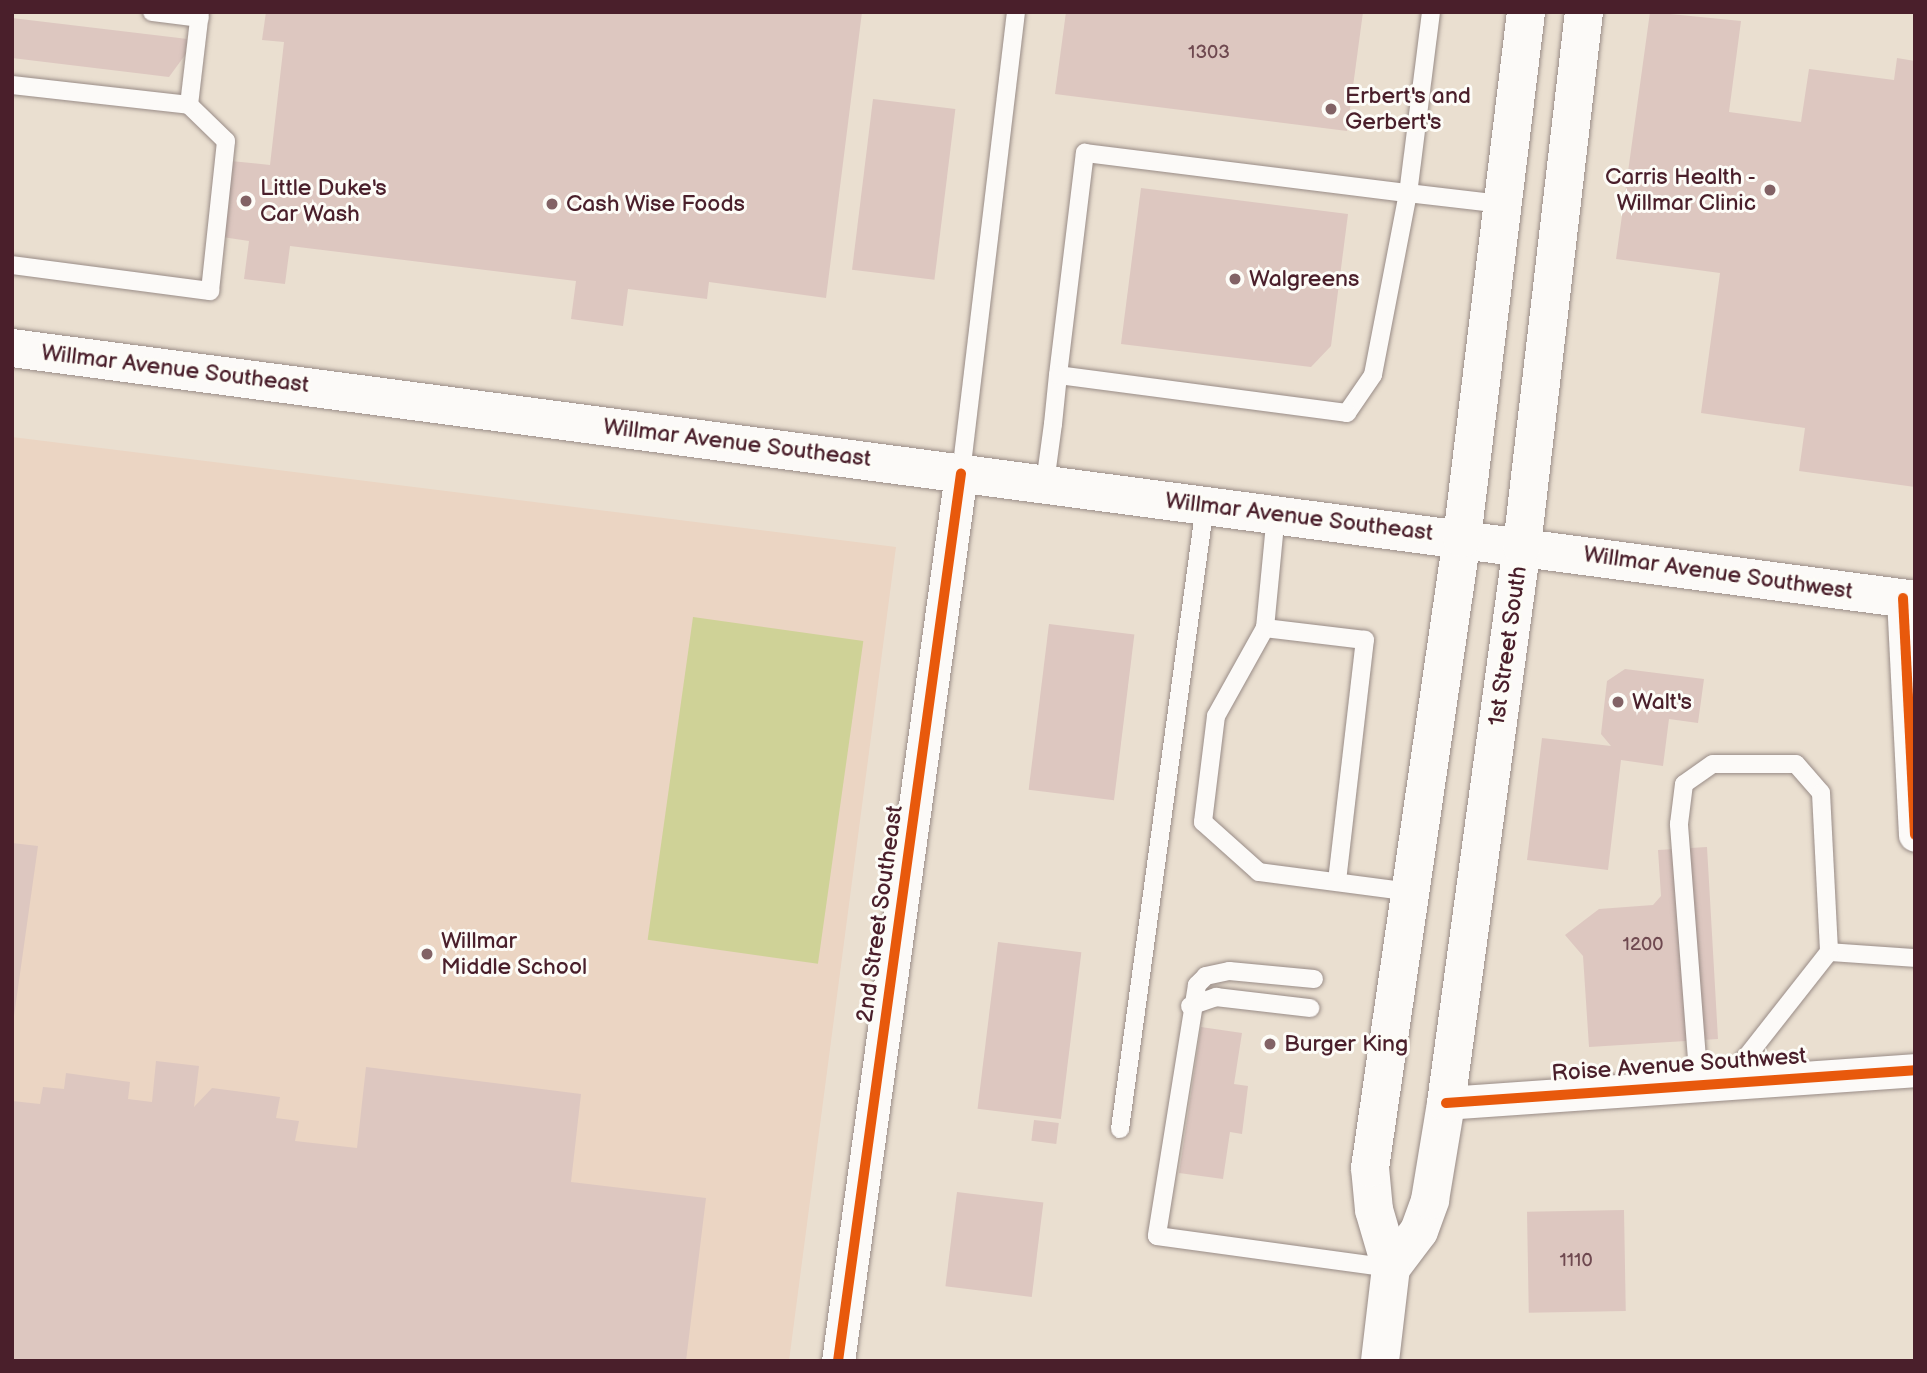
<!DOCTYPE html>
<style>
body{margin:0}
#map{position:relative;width:1927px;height:1373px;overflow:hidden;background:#eadfd0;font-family:"Balsamiq Sans",sans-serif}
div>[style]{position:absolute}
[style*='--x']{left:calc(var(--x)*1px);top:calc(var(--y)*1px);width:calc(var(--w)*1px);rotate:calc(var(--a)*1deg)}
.built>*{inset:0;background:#ebd5c3}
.green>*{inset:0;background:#cfd297;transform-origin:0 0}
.building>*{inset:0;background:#ddc7c0;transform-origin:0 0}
.roads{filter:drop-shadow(0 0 2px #998c87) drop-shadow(0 0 2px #998c87)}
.lane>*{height:18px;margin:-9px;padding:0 9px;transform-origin:9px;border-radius:9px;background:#fcfaf8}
.street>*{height:33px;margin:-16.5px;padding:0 16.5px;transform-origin:16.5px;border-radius:16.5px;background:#fcfaf8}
.secondary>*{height:38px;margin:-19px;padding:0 19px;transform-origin:19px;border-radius:19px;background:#fcfaf8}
.primary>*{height:38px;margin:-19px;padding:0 19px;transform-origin:19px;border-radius:19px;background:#fcfaf8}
.cycleway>*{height:10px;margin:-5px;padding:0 5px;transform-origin:5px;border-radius:5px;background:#e8590c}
.dots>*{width:19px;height:19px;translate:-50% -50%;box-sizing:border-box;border:4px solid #fdfcf7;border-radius:50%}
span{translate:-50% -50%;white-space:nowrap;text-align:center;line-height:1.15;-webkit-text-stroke:6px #fdfcf7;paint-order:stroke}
.number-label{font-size:19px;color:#6f4950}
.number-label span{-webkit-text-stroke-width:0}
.poi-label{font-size:23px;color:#4a1f2b}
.left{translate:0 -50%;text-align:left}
.right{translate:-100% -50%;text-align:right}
.street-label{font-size:23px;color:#4a1f2b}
.frame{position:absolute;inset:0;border:14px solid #4a1f2b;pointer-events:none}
</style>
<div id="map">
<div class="built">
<div style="clip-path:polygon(12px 437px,896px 547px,789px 1361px,12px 1361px)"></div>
</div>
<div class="green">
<div style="left:693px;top:617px;width:172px;height:326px;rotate:8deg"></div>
</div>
<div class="building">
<div style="clip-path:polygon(266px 12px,862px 12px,826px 298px,709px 282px,707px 299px,628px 289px,623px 326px,571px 319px,576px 281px,290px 246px,285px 284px,244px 279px,249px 241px,222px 237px,231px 161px,270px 165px,284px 42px,262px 40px)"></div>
<div style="clip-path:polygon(1066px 12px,1363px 12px,1347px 131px,1055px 94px)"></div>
<div style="clip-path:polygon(1650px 12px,1741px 21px,1729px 112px,1801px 122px,1809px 69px,1894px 80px,1897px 58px,1915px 61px,1915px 487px,1799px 471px,1805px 428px,1701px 413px,1720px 273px,1616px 259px)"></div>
<div style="clip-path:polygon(12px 18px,196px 40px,169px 77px,12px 58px)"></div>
<div style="left:873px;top:99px;width:83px;height:172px;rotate:7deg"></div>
<div style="clip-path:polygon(1141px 188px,1348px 214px,1331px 346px,1311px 367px,1121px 344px)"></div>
<div style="left:1049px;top:624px;width:86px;height:167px;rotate:7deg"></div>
<div style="clip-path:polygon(1625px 669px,1704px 679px,1698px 723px,1669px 719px,1663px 766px,1621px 760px,1608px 870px,1527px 860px,1542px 738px,1611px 746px,1601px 734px,1607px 681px)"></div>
<div style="clip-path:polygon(12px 843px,38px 846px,14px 1016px,12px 1016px)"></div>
<div style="clip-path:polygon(1707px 847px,1718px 1039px,1589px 1047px,1583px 956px,1565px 935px,1599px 909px,1653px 905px,1661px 896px,1658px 850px)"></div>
<div style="left:998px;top:942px;width:84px;height:168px;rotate:7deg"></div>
<div style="clip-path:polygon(1201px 1027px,1242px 1033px,1234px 1084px,1248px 1086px,1242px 1134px,1230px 1132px,1223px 1179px,1179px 1173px)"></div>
<div style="clip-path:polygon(156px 1061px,199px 1066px,194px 1107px,212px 1088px,280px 1097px,276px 1118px,299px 1121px,295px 1141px,357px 1148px,366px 1067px,581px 1094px,571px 1182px,706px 1198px,686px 1361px,12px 1361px,12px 1101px,40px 1104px,43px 1087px,64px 1089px,66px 1073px,130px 1082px,128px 1099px,152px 1102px)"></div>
<div style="left:1034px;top:1120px;width:25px;height:21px;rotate:7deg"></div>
<div style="left:957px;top:1192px;width:87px;height:95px;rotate:7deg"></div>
<div style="left:1624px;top:1210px;width:101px;height:97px;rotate:89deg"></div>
</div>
<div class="roads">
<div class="lane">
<div style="--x:152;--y:12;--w:48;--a:7.1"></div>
<div style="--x:1431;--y:12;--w:182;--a:97.2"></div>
<div style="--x:1408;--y:193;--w:95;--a:6.7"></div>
<div style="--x:12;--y:85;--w:178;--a:6.4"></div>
<div style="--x:189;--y:105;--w:94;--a:-83.3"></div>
<div style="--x:12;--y:265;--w:200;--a:7.5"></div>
<div style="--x:210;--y:291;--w:151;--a:-83.9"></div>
<div style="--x:226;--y:141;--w:52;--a:-135.8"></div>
<div style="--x:961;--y:473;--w:464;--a:-83.2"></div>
<div style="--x:1045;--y:483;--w:60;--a:-82.3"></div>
<div style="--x:1053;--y:424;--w:49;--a:-84.2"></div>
<div style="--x:1058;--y:375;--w:224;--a:-83.1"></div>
<div style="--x:1085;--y:153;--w:325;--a:7.1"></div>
<div style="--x:1408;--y:193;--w:185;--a:100.9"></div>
<div style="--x:1373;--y:375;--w:46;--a:124.4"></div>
<div style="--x:1347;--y:413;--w:291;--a:-172.5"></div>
<div style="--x:1265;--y:628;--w:116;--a:-84.5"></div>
<div style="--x:1337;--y:881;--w:243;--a:-83.4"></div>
<div style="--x:1365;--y:640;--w:101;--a:-173.2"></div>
<div style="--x:1265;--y:628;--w:101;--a:119.1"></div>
<div style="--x:1216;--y:716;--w:107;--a:97"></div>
<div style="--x:1203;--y:822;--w:75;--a:41.8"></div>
<div style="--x:1259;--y:872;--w:153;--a:7.5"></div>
<div style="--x:1829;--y:952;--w:86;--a:4"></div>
<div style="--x:1314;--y:979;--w:85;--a:-174.6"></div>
<div style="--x:1229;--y:971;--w:24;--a:168"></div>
<div style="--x:1206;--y:976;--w:13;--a:135"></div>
<div style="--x:1197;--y:985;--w:254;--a:99.1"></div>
<div style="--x:1157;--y:1236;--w:236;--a:7.8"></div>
<div style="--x:1190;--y:1006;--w:28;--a:-19"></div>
<div style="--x:1216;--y:997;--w:95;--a:6.7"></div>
<div style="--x:1699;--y:1085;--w:262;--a:-94.4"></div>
<div style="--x:1679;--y:824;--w:40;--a:-82.9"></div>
<div style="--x:1684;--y:784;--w:35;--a:-35"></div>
<div style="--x:1713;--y:764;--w:83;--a:0"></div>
<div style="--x:1796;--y:764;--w:38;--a:49"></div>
<div style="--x:1821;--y:793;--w:159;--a:87.1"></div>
<div style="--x:1829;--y:952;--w:167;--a:128.2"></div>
<div style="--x:1120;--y:1129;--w:630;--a:-82.24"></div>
</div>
<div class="street">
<div style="--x:1903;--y:598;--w:237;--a:87.1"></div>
<div style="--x:1446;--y:1103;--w:470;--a:-4"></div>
<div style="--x:838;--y:1361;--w:896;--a:-82.11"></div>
</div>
<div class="secondary">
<div style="--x:12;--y:348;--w:1920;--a:7.54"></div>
</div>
<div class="primary">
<div style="--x:1391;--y:1268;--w:46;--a:-52.9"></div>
<div style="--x:1419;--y:1231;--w:33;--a:-70"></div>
<div style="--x:1430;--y:1200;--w:98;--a:-80.6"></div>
<div style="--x:1446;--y:1103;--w:562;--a:-82.23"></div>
<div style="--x:1522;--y:546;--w:538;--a:-83.38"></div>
<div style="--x:1380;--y:1361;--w:94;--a:-83.3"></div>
<div style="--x:1391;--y:1268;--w:60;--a:-106.3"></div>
<div style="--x:1374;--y:1210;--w:42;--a:-95.4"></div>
<div style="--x:1370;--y:1168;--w:637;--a:-81.69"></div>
<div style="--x:1462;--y:538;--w:530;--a:-83.06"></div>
</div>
</div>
<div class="cycleway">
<div style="--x:1903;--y:598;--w:237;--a:87.1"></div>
<div style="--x:1446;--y:1103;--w:470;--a:-4"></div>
<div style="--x:838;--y:1361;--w:896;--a:-82.11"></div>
</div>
<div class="dots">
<div style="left:1331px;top:109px;background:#826265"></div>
<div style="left:1770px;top:190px;background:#826265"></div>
<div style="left:246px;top:201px;background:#826265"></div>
<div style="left:552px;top:204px;background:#826265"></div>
<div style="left:1235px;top:279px;background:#826265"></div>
<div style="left:1618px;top:702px;background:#826265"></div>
<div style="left:427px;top:954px;background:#826265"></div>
<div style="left:1270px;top:1044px;background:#826265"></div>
</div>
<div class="number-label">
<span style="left:1209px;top:53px">1303</span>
<span style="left:1643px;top:945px">1200</span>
<span style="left:1576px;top:1261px">1110</span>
</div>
<div class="poi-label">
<span class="left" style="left:1345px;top:109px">Erbert's and<br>Gerbert's</span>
<span class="right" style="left:1756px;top:190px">Carris Health -<br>Willmar Clinic</span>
<span class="left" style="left:260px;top:201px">Little Duke's<br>Car Wash</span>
<span class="left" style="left:566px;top:204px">Cash Wise Foods</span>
<span class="left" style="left:1249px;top:279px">Walgreens</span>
<span class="left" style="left:1632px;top:702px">Walt's</span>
<span class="left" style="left:441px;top:954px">Willmar<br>Middle School</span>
<span class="left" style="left:1284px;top:1044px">Burger King</span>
</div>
<div class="street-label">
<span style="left:175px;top:369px;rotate:7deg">Willmar Avenue Southeast</span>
<span style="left:737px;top:443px;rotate:7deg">Willmar Avenue Southeast</span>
<span style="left:1299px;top:517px;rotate:7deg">Willmar Avenue Southeast</span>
<span style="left:1718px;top:573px;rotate:8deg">Willmar Avenue Southwest</span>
<span style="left:1508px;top:646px;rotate:-82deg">1st Street South</span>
<span style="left:880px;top:914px;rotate:-82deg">2nd Street Southeast</span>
<span style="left:1679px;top:1065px;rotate:-4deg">Roise Avenue Southwest</span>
</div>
<div class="frame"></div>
</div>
